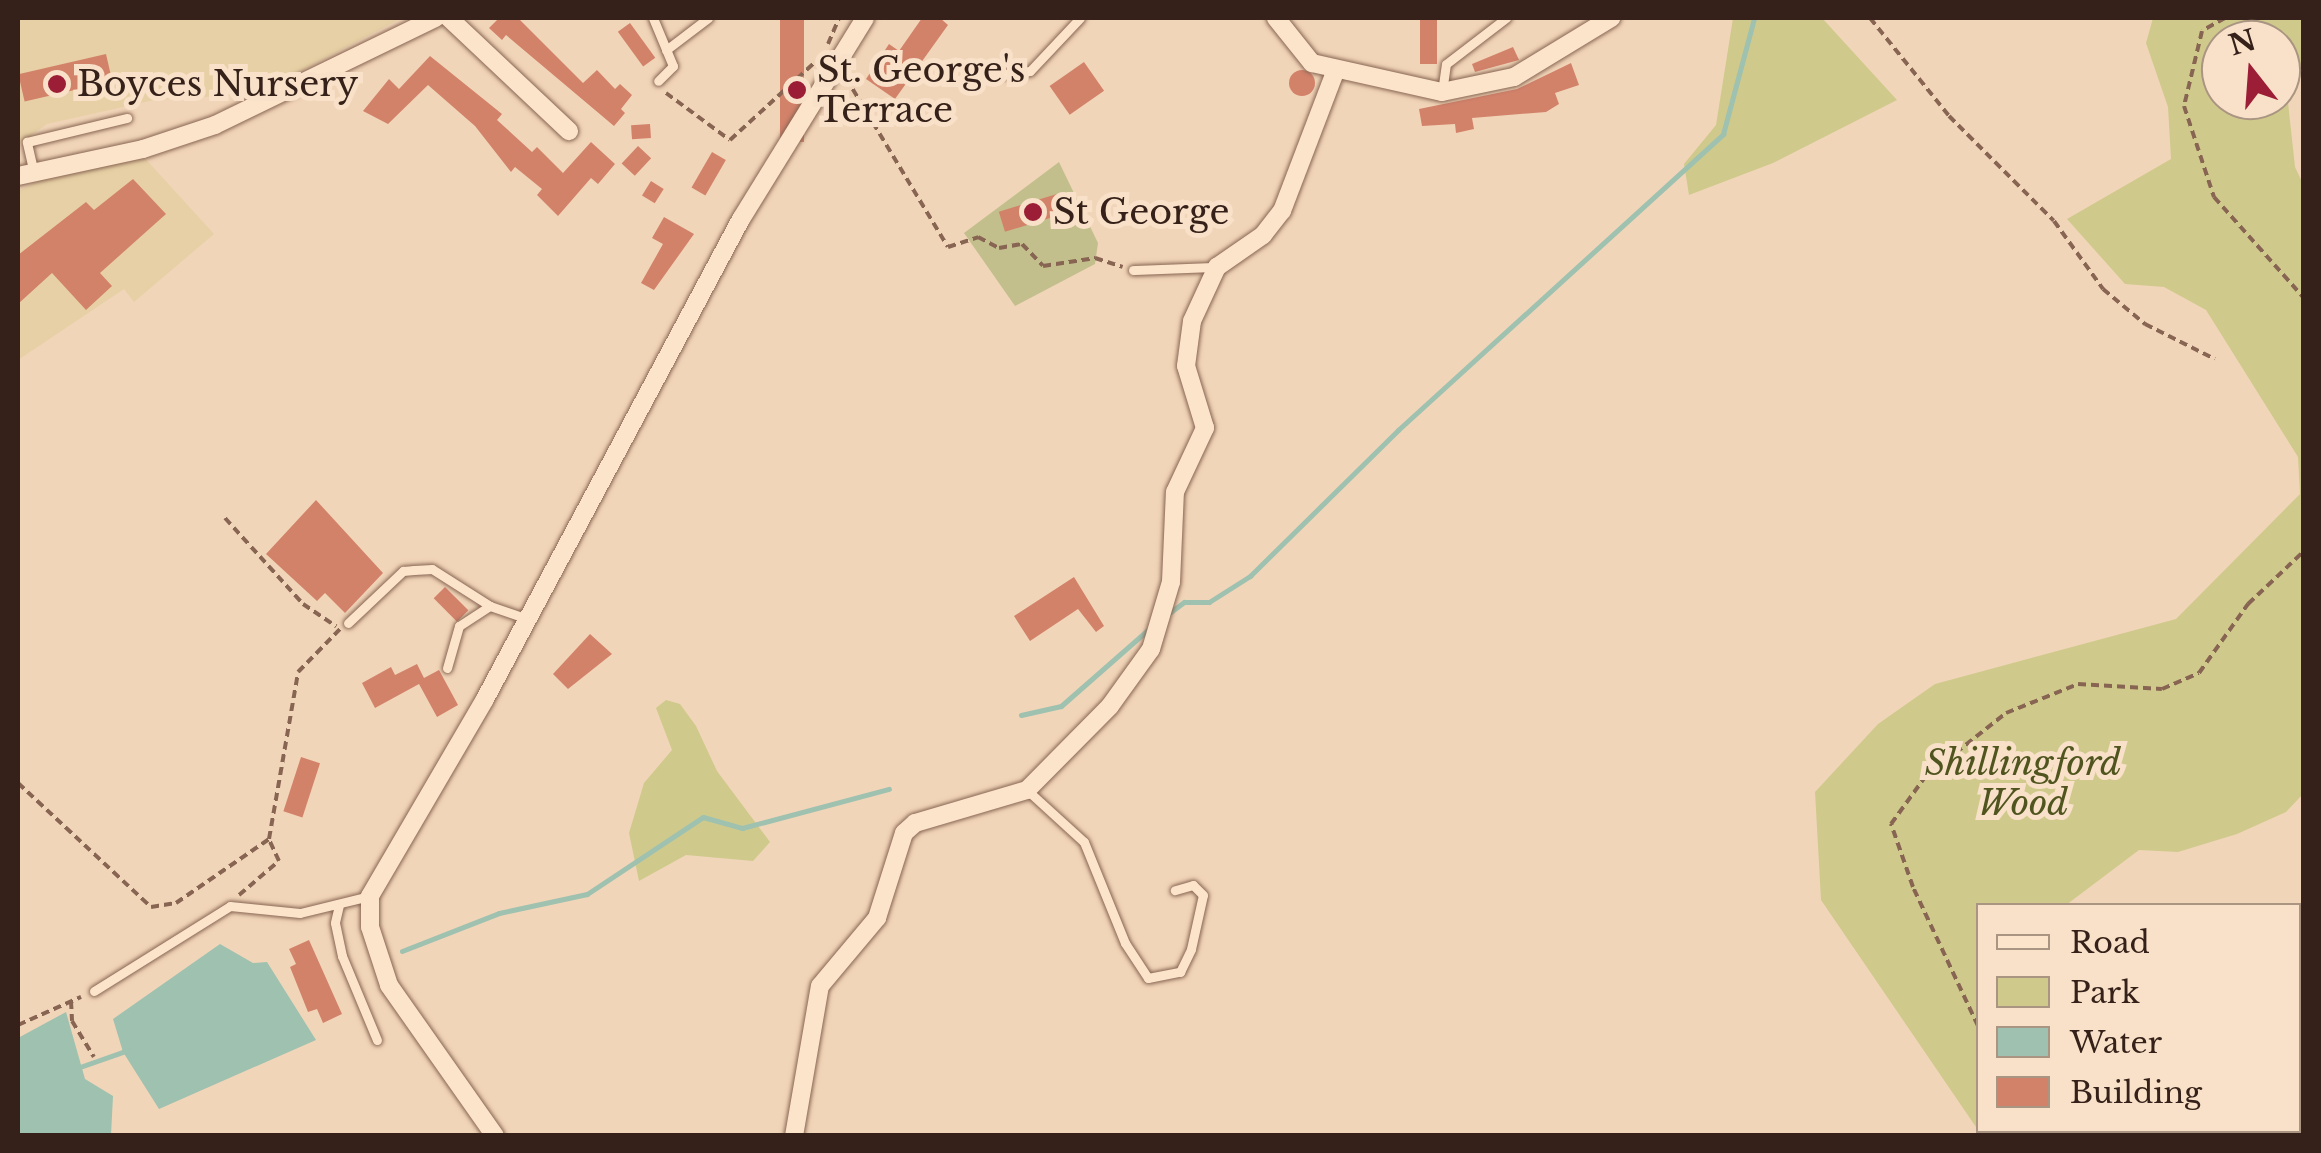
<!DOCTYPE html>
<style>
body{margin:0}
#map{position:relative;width:2321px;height:1153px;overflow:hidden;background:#f1d5b8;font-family:"Libre Baskerville",serif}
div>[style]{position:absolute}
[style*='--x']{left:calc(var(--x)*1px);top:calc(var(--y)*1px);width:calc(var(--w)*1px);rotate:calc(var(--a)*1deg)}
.farmland>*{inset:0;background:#e7d0a5}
.green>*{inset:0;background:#cfca8c;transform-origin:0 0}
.cemetery>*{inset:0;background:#c3bf8d}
.water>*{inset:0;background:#9ec1b0}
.stream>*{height:5px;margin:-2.5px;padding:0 2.5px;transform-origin:2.5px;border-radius:2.5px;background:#9ec1b0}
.building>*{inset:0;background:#d3826a;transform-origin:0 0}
.round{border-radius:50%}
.path>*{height:4px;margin-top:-2px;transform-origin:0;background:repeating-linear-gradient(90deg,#886552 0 8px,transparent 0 13px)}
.roads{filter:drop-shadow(0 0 2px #886552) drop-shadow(0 0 2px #886552)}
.service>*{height:9px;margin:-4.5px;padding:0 4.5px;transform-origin:4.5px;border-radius:4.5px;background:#fce4cb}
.minor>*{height:18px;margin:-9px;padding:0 9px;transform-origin:9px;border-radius:9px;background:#fce4cb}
.dots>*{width:28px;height:28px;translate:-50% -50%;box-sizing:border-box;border:5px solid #f8e1c8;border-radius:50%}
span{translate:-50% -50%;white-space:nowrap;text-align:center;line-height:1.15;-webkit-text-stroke:10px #f8e1c8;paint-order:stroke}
.poi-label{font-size:35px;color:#352119}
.left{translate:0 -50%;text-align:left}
.park-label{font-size:35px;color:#50541e;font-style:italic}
.frame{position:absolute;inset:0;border:20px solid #352119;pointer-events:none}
.legend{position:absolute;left:1976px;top:903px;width:325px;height:230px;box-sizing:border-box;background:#f8e1c8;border:2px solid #aa9482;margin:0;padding:12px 18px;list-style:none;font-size:30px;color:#352119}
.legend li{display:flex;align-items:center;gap:20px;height:50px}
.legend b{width:50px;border:2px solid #aa9482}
.north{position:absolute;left:2201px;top:20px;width:100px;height:100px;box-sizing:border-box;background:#f8e1c8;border:2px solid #aa9482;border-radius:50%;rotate:343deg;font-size:28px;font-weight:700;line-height:40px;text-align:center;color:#352119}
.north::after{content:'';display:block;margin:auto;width:35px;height:45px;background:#9c1d36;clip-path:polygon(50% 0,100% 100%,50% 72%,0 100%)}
</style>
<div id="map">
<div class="farmland">
<div style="clip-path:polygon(18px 18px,402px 18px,257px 94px,154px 100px,47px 124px,18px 145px)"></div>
<div style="clip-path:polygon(142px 155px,214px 234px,134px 302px,124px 289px,18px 360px,18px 191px,57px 172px)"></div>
</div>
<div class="green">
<div style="clip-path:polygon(1733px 18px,1822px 18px,1897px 100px,1773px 163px,1689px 195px,1684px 164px,1716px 125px)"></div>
<div style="clip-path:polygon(evenodd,2153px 18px,2303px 18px,2303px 63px,2286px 84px,2295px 167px,2304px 186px,2303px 794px,2286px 812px,2237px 834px,2178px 852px,2139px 850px,2066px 905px,1978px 906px,1978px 1130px,1821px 900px,1815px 792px,1878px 724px,1935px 684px,2176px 619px,2300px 494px,2298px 457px,2206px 310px,2164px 287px,2125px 284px,2067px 219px,2171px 159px,2168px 107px,2146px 43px,2153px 18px,2221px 40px,2281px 40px,2281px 100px,2221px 100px,2221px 40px)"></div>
<div style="clip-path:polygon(666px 700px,680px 704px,696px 726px,717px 771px,770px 842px,753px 861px,686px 855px,639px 881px,629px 833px,644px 783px,672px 750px,656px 708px)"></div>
<div style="left:1979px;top:1131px;width:77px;height:5px"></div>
</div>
<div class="cemetery">
<div style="clip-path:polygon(1059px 162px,1098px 243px,1095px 264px,1015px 306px,964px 233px)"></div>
</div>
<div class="water">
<div style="clip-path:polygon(220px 944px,253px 963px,267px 962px,316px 1040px,159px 1109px,123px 1052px,113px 1019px)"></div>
<div style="clip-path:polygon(66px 1012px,85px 1079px,113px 1096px,111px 1135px,18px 1135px,18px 1038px)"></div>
</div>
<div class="stream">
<div style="--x:1168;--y:614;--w:20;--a:-37"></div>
<div style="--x:1184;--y:602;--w:25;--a:0"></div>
<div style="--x:1209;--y:602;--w:49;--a:-32.4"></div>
<div style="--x:1250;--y:576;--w:208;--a:-44.6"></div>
<div style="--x:1398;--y:430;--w:440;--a:-42.3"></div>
<div style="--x:1723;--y:134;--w:120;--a:-75"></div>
<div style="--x:1021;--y:715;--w:41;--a:-12.7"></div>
<div style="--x:1061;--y:706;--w:120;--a:-41.3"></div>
<div style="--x:402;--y:951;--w:104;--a:-21.4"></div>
<div style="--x:499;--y:913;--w:90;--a:-12.2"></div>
<div style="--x:587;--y:894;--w:139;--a:-33.6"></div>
<div style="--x:703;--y:817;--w:41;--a:15.8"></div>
<div style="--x:742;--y:828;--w:152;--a:-14.9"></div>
<div style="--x:77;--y:1068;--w:54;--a:-19.4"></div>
</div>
<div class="building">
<div style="clip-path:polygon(499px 18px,518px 18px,583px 83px,597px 70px,615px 89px,620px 84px,632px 95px,621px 109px,625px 113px,614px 126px,506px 35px,502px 40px,489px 28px)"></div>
<div style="left:780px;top:18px;width:24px;height:124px"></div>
<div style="clip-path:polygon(922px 18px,940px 18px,948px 25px,895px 99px,866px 79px,889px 44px,899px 51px)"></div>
<div style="left:1420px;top:18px;width:17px;height:46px"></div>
<div style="left:630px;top:23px;width:43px;height:15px;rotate:54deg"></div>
<div style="clip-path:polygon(1513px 47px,1519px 60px,1475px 72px,1472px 64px)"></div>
<div style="left:106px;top:54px;width:28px;height:90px;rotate:77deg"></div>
<div style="clip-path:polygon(430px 56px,502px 114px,497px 120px,520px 141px,532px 152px,537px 147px,563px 173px,591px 142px,615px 164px,598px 184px,591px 178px,558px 216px,537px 195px,542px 189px,515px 167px,511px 172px,475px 126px,428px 85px,388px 124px,363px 111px,389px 79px,399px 89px)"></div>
<div style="left:1084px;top:62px;width:35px;height:42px;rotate:55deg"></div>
<div style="clip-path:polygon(1571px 63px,1579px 85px,1555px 93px,1559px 104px,1546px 112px,1472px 118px,1474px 129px,1456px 133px,1455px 124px,1422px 126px,1419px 109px,1517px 89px)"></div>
<div class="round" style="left:1289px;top:70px;width:26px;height:26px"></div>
<div style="left:650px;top:124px;width:14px;height:19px;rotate:86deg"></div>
<div style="left:638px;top:146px;width:18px;height:24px;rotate:43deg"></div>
<div style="left:712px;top:152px;width:16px;height:41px;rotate:30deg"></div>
<div style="clip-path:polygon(133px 179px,166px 214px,100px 273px,112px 286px,86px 310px,52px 273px,18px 304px,18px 255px,86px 202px,94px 210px)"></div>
<div style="left:651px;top:181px;width:15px;height:17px;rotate:32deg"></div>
<div style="left:1060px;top:193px;width:21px;height:64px;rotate:73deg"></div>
<div style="clip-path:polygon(664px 217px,694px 234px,654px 290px,641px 283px,663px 244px,652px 238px)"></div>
<div style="clip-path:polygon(316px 500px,383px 573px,345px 613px,325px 593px,317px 601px,266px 554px)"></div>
<div style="clip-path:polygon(1074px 577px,1104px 626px,1096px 632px,1078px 609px,1030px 641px,1014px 616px)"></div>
<div style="left:445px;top:587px;width:33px;height:16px;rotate:45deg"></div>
<div style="clip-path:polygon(590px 634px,612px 654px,568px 689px,553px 674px)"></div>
<div style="clip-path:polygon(417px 664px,424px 678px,439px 670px,458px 705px,437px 717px,419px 684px,375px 708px,362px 683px,391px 667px,395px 675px)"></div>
<div style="left:301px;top:757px;width:20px;height:57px;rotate:18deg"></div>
<div style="clip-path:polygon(309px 940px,342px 1014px,323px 1023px,317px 1009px,308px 1012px,290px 967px,296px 964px,289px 949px)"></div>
</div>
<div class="path">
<div style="--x:1870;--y:18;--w:126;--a:51.1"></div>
<div style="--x:1949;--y:116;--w:148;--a:45"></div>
<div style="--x:2054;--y:221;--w:84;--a:54.2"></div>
<div style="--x:2103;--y:289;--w:55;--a:39.8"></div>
<div style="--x:2145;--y:324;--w:78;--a:26.6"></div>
<div style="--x:2225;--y:18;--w:26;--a:151"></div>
<div style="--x:2202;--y:31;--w:77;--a:103.5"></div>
<div style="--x:2184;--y:106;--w:96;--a:71.8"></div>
<div style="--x:2214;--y:197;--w:135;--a:48.3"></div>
<div style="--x:828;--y:44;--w:28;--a:-67"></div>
<div style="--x:846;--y:78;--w:197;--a:58.9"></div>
<div style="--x:948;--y:247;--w:32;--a:-18"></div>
<div style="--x:978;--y:237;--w:24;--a:28"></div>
<div style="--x:999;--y:248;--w:23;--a:-10"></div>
<div style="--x:1022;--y:244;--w:30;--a:46"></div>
<div style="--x:1043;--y:266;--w:53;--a:-8.7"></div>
<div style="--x:1095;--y:258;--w:29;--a:18"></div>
<div style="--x:666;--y:93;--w:79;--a:36.3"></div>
<div style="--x:730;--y:140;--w:114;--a:-42.5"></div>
<div style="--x:225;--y:518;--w:116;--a:47.8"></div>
<div style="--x:303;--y:604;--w:40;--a:34"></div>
<div style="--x:18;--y:783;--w:182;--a:43"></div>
<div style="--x:151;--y:907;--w:25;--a:-9"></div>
<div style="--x:176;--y:903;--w:113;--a:-34.5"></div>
<div style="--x:269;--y:839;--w:169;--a:-80.1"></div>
<div style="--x:298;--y:672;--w:60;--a:-45.7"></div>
<div style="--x:239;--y:895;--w:52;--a:-40.4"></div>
<div style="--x:279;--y:861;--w:23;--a:-115"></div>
<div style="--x:71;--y:1001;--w:20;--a:87"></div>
<div style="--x:72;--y:1021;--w:42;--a:58.6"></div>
<div style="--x:18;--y:1025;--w:69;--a:-24"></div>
<div style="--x:1978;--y:1026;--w:153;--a:-115.1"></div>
<div style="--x:1913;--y:887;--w:67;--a:-109.2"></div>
<div style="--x:1891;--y:824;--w:58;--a:-54.1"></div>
<div style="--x:1925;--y:777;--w:103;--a:-38.3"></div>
<div style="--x:2006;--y:713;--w:78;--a:-21.9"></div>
<div style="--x:2078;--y:684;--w:84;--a:3.4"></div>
<div style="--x:2162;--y:689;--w:40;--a:-23.4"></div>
<div style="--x:2199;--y:673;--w:85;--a:-54.6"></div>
<div style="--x:2248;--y:604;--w:77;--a:-43.4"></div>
<div style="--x:2298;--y:1103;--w:8;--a:-40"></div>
<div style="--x:2027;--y:1130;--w:7;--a:63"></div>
<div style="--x:2262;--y:1136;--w:8;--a:-50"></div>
</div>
<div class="roads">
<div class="service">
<div style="--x:653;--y:18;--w:52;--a:67.4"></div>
<div style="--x:673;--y:66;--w:21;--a:135"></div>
<div style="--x:666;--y:50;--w:53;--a:-37.3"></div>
<div style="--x:1005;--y:74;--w:25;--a:-7"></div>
<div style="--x:1030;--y:71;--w:73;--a:-46.7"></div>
<div style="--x:1442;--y:92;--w:28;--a:-82"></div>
<div style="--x:1446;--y:64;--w:76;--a:-37.5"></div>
<div style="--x:33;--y:169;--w:28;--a:-103"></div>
<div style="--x:27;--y:142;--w:103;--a:-13.5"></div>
<div style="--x:1133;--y:270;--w:82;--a:-2.1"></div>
<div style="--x:348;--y:623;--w:76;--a:-43.4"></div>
<div style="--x:403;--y:571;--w:11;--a:-5"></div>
<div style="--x:414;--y:570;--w:18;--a:-3"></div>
<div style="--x:432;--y:569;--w:69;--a:32.5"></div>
<div style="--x:490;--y:606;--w:40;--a:18.9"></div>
<div style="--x:447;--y:668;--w:44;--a:-74.1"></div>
<div style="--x:459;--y:626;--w:37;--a:-33"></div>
<div style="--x:1027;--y:790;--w:77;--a:42.4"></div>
<div style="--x:1084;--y:842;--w:109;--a:67.9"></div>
<div style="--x:1125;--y:943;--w:42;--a:56.7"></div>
<div style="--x:1148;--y:978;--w:33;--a:-11"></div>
<div style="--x:1180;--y:972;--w:25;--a:-64"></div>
<div style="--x:1191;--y:949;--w:55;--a:-77.5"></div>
<div style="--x:1203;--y:895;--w:14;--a:-135"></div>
<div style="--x:1193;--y:885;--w:19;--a:164"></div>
<div style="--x:339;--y:905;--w:18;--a:103"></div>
<div style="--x:335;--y:923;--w:34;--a:78"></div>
<div style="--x:342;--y:956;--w:91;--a:67.4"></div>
<div style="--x:94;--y:991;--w:160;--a:-32"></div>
<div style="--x:230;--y:906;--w:70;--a:5.7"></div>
<div style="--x:300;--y:913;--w:72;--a:-13.7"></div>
</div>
<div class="minor">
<div style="--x:449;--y:18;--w:165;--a:43.3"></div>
<div style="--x:1276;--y:18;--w:58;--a:51.3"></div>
<div style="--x:1312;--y:63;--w:133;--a:12.6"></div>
<div style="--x:1442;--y:92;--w:74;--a:-11.8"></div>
<div style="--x:1514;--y:77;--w:114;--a:-31.3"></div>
<div style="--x:18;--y:176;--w:128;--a:-12.2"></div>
<div style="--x:143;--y:149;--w:76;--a:-18.4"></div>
<div style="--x:215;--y:125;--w:245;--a:-25.9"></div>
<div style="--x:495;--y:1136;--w:184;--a:-125.1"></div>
<div style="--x:389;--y:985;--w:61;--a:-108.1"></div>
<div style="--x:370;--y:927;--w:31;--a:-90"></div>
<div style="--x:370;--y:896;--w:228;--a:-59.7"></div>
<div style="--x:485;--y:699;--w:544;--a:-61.93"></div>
<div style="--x:741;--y:219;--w:236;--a:-58.3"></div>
<div style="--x:794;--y:1136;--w:152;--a:-80.2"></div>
<div style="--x:820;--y:986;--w:89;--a:-50"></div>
<div style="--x:877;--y:918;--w:89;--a:-72.4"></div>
<div style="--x:904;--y:833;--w:15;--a:-42"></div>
<div style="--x:915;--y:823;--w:117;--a:-16.4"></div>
<div style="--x:1027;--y:790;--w:118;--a:-45.3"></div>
<div style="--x:1110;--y:706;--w:70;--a:-54.3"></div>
<div style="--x:1151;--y:649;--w:70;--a:-73.4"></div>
<div style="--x:1171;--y:582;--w:90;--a:-87.5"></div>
<div style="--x:1175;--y:492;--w:71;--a:-64.9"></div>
<div style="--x:1205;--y:428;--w:65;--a:-107"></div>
<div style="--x:1186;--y:366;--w:45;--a:-82.4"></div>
<div style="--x:1192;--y:321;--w:60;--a:-65.2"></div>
<div style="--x:1217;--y:267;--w:56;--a:-34.8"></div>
<div style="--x:1263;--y:235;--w:31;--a:-52"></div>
<div style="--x:1282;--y:211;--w:149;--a:-69.1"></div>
</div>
</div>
<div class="dots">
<div style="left:57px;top:84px;background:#9c1d36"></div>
<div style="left:797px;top:90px;background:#9c1d36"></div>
<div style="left:1033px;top:212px;background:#9c1d36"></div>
</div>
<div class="poi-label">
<span class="left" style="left:817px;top:90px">St. George's<br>Terrace</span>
<span class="left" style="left:77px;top:84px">Boyces Nursery</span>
<span class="left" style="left:1053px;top:212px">St George</span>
</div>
<div class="park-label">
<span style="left:2023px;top:783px">Shillingford<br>Wood</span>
</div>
<div class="frame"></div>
<ul class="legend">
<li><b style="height:12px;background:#fce4cb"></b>Road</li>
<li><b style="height:28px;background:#cfca8c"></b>Park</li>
<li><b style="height:28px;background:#9ec1b0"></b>Water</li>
<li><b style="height:28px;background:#d3826a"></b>Building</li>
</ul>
<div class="north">N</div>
</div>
